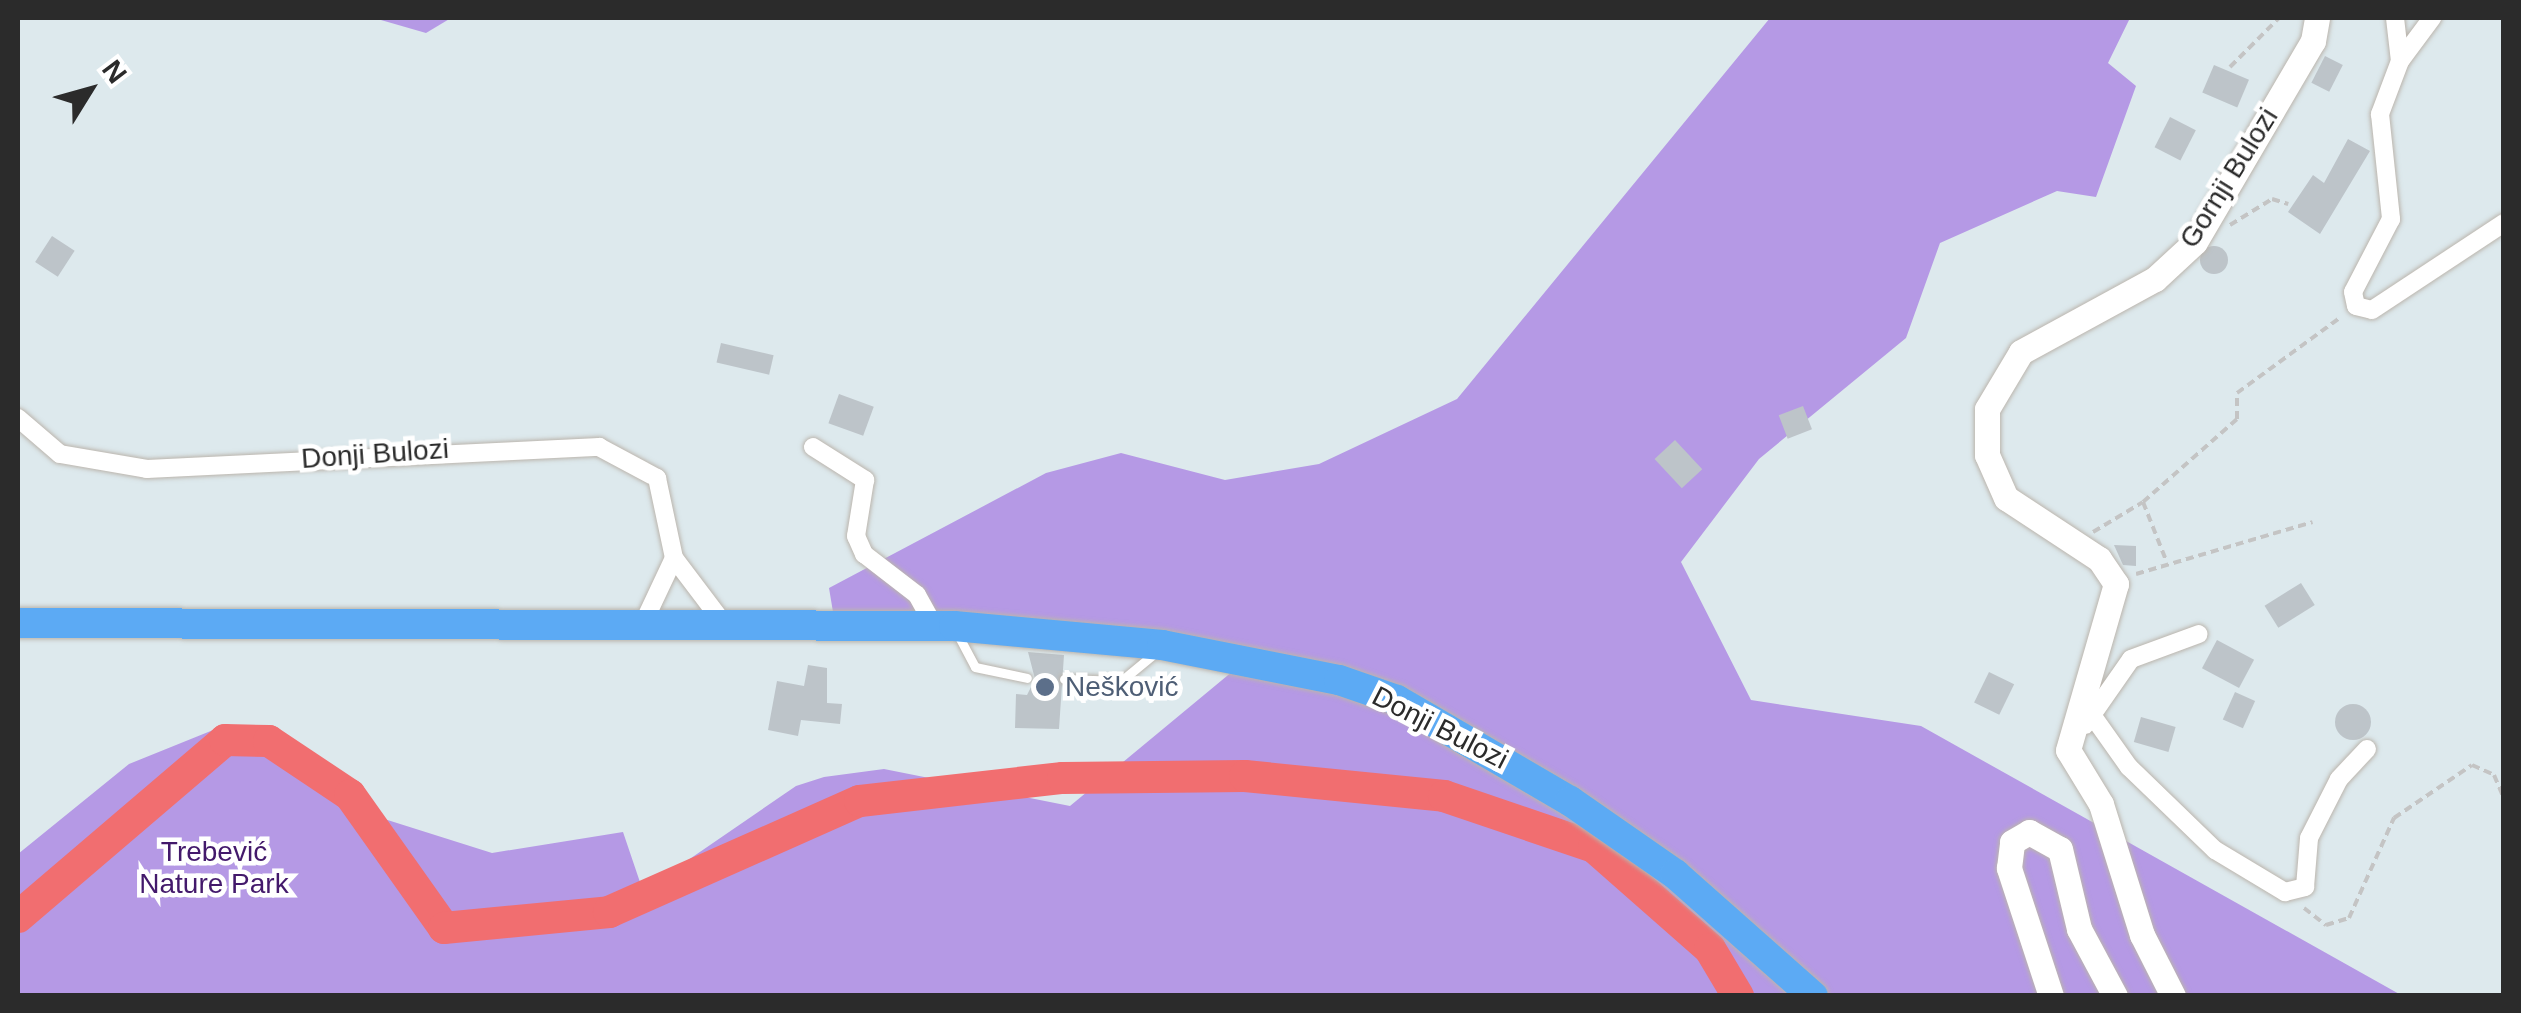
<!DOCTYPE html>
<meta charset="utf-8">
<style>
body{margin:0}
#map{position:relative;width:2521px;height:1013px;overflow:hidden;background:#dde9ed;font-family:Arial,sans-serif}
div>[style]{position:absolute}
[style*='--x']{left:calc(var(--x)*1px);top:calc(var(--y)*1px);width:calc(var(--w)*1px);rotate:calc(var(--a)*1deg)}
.green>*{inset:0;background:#b599e5}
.river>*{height:32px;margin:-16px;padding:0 16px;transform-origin:16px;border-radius:16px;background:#f16e70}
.building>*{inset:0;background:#bdc4c9;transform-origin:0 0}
.round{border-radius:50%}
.path>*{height:4px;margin-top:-2px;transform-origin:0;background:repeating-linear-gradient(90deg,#c4c4c4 0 8px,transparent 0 13px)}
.roads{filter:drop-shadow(0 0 2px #bbb5ad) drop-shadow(0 0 2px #bbb5ad)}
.lane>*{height:9px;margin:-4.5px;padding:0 4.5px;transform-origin:4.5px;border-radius:4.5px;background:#fff}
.street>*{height:18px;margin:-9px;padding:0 9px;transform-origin:9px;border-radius:9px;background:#fff}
.secondary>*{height:25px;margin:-12.5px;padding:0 12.5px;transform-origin:12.5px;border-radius:12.5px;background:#fff}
.primary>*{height:30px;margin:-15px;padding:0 15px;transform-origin:15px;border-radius:15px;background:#5caaf4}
.dots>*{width:28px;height:28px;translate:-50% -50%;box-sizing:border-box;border:5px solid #fff;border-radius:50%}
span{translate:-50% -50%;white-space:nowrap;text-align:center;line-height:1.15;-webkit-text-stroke:9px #fff;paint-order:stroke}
.street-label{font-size:28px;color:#2b2b2b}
.service-label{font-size:28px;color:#4e5e75}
.left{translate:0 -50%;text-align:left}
.park-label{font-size:28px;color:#43196b}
.frame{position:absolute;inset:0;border:20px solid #2b2b2b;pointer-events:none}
.north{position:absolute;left:40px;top:40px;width:100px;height:100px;-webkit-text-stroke:8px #fff;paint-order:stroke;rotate:53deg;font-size:28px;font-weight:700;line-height:40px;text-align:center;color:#2b2b2b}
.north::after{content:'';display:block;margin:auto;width:35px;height:45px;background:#2b2b2b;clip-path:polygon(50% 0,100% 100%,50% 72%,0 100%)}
</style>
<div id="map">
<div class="green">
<div style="clip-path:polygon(374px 18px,451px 18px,426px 33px)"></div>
<div style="clip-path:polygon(1770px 18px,2130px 18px,2108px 63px,2136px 86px,2096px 197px,2057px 191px,1940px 243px,1906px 338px,1759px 459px,1681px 562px,1751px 700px,1921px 726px,2401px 995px,18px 996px,18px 854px,129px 764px,228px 724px,313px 762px,359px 811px,492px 853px,623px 832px,643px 891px,796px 786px,824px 777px,884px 769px,1070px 806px,1239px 666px,1130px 644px,837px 636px,829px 588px,1046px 473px,1121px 453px,1225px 480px,1319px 464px,1457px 399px)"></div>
</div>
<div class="river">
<div style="--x:18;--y:917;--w:272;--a:-40.5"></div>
<div style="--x:225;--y:740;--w:44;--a:1.3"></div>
<div style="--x:269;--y:741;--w:97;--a:33.7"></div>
<div style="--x:350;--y:795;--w:163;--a:54.7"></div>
<div style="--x:444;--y:928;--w:166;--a:-5.5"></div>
<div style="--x:609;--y:912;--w:274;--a:-23.9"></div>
<div style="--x:860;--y:801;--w:204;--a:-6.5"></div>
<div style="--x:1063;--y:778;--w:182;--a:-0.6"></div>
<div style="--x:1245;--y:776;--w:200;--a:5.7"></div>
<div style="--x:1444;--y:796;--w:158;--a:18.8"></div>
<div style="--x:1594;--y:847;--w:154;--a:41.3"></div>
<div style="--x:1710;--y:949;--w:55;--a:59.2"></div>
</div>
<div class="building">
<div style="left:2325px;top:56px;width:20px;height:30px;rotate:27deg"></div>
<div style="left:2214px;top:65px;width:38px;height:30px;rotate:23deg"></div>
<div style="left:2170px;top:117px;width:29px;height:34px;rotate:27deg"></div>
<div style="clip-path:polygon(2348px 139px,2370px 151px,2320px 234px,2288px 212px,2313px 175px,2324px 183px)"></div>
<div style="left:52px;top:236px;width:27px;height:31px;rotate:33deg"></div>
<div class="round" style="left:2200px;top:246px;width:28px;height:28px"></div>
<div style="left:721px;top:343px;width:54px;height:20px;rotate:13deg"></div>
<div style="left:839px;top:394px;width:37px;height:31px;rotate:20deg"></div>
<div style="left:1803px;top:406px;width:25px;height:26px;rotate:69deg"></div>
<div style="left:1675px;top:440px;width:40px;height:28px;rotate:47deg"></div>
<div style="clip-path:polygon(2114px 545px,2136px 546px,2136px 566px,2123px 565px)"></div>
<div style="left:2301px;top:583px;width:26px;height:43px;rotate:58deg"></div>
<div style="left:2217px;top:640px;width:42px;height:32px;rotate:28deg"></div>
<div style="clip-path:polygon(1028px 652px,1064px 655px,1059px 729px,1015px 728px,1016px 694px,1027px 695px,1035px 679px)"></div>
<div style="clip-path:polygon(808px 665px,827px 668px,827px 703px,842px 704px,840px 724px,801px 720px,798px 736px,768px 730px,777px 681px,804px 686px)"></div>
<div style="left:1989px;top:672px;width:28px;height:34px;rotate:26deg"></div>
<div style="left:2235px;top:692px;width:22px;height:30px;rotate:24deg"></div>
<div class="round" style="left:2335px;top:704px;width:36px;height:36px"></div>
<div style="left:2141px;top:717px;width:36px;height:26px;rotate:16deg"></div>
</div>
<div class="path">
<div style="--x:2230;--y:67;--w:69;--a:-45"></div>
<div style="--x:2230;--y:225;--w:49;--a:-31.8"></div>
<div style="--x:2272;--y:199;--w:17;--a:17"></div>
<div style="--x:2143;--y:502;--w:125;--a:-41.4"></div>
<div style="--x:2237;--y:419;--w:26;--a:-90"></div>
<div style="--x:2237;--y:393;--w:129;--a:-36.2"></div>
<div style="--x:2093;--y:532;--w:58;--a:-31"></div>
<div style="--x:2143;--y:502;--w:62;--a:68.4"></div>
<div style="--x:2136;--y:574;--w:184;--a:-16.4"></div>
<div style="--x:2304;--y:908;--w:28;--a:38"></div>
<div style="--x:2326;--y:925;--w:24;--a:-17"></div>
<div style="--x:2349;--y:918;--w:110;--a:-65.8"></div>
<div style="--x:2394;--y:818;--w:94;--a:-34.2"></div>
<div style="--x:2472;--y:765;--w:24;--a:24"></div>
<div style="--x:2494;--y:775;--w:25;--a:67"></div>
</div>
<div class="roads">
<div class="lane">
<div style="--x:957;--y:633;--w:38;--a:62"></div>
<div style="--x:975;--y:667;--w:53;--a:11.9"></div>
<div style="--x:1064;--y:679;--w:57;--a:2"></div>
<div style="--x:1121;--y:681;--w:44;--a:-39.5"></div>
</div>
<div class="street">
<div style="--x:2395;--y:18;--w:43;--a:83.4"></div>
<div style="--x:2400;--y:61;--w:57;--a:110.7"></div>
<div style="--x:2380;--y:114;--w:106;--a:84"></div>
<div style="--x:2391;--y:219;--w:82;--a:117.5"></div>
<div style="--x:2353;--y:292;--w:14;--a:78"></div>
<div style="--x:2356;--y:306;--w:16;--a:14"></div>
<div style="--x:2372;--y:310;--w:158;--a:-33.4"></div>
<div style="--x:2400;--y:61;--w:54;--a:-53.3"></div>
<div style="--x:18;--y:418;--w:55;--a:40.6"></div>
<div style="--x:60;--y:454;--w:88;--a:9.8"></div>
<div style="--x:147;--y:469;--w:453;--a:-2.8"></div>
<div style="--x:599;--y:447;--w:66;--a:28.1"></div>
<div style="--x:657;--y:478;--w:82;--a:78"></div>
<div style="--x:674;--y:558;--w:88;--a:52.9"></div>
<div style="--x:813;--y:447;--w:62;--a:32.4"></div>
<div style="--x:865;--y:480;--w:57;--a:99.1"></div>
<div style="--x:856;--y:536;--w:20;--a:66"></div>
<div style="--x:864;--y:554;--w:67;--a:37.7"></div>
<div style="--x:917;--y:595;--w:35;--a:61"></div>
<div style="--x:641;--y:628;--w:77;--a:-64.8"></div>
<div style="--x:2092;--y:715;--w:64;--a:54.6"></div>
<div style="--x:2129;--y:767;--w:120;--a:44"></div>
<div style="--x:2215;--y:850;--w:82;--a:31"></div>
<div style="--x:2285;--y:892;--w:21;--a:-14"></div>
<div style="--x:2305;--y:887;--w:49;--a:-85.3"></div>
<div style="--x:2309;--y:838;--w:66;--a:-63"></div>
<div style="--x:2339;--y:779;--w:41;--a:-47"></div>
<div style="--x:2085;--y:725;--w:80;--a:-55.1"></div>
<div style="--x:2131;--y:659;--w:72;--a:-20.2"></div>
</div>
<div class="secondary">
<div style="--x:2051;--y:996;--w:135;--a:-108.2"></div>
<div style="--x:2009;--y:868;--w:26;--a:-83"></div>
<div style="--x:2012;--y:842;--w:20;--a:-30"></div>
<div style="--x:2029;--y:832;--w:35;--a:29"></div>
<div style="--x:2060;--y:849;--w:82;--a:76.6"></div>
<div style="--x:2079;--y:929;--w:76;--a:61.8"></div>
<div style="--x:2173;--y:996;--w:68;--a:-116.9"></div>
<div style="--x:2142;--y:935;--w:137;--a:-107.4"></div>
<div style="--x:2101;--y:804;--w:63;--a:-121.4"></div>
<div style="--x:2068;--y:750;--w:173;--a:-73.9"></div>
<div style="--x:2116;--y:584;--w:30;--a:-124"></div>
<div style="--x:2099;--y:559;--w:111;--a:-146.7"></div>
<div style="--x:2006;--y:498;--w:47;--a:-113.8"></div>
<div style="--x:1987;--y:455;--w:46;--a:-90"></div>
<div style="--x:1987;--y:409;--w:66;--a:-59.2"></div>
<div style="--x:2021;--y:352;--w:153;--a:-28.6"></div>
<div style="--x:2155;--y:279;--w:54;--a:-42.8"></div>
<div style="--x:2195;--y:242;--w:233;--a:-59.6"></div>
<div style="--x:2313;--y:41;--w:23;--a:-80"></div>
</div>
<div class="primary">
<div style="--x:18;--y:623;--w:936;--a:0.18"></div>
<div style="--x:954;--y:626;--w:209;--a:5.2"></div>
<div style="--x:1162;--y:645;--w:180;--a:11.2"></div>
<div style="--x:1339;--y:680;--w:61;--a:19"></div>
<div style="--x:1397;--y:700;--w:200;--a:30.3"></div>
<div style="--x:1570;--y:801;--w:128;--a:34.8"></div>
<div style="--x:1675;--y:874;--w:184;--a:41.5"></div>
</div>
</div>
<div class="dots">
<div style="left:1045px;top:687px;background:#5c6f8a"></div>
</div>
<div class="street-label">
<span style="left:2229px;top:178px;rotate:-58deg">Gornji Bulozi</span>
<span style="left:375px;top:454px;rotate:-4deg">Donji Bulozi</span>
<span style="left:1440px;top:728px;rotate:27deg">Donji Bulozi</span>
</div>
<div class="service-label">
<span class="left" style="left:1065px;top:687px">Nešković</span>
</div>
<div class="park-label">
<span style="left:214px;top:868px">Trebević<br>Nature Park</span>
</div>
<div class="frame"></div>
<div class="north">N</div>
</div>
